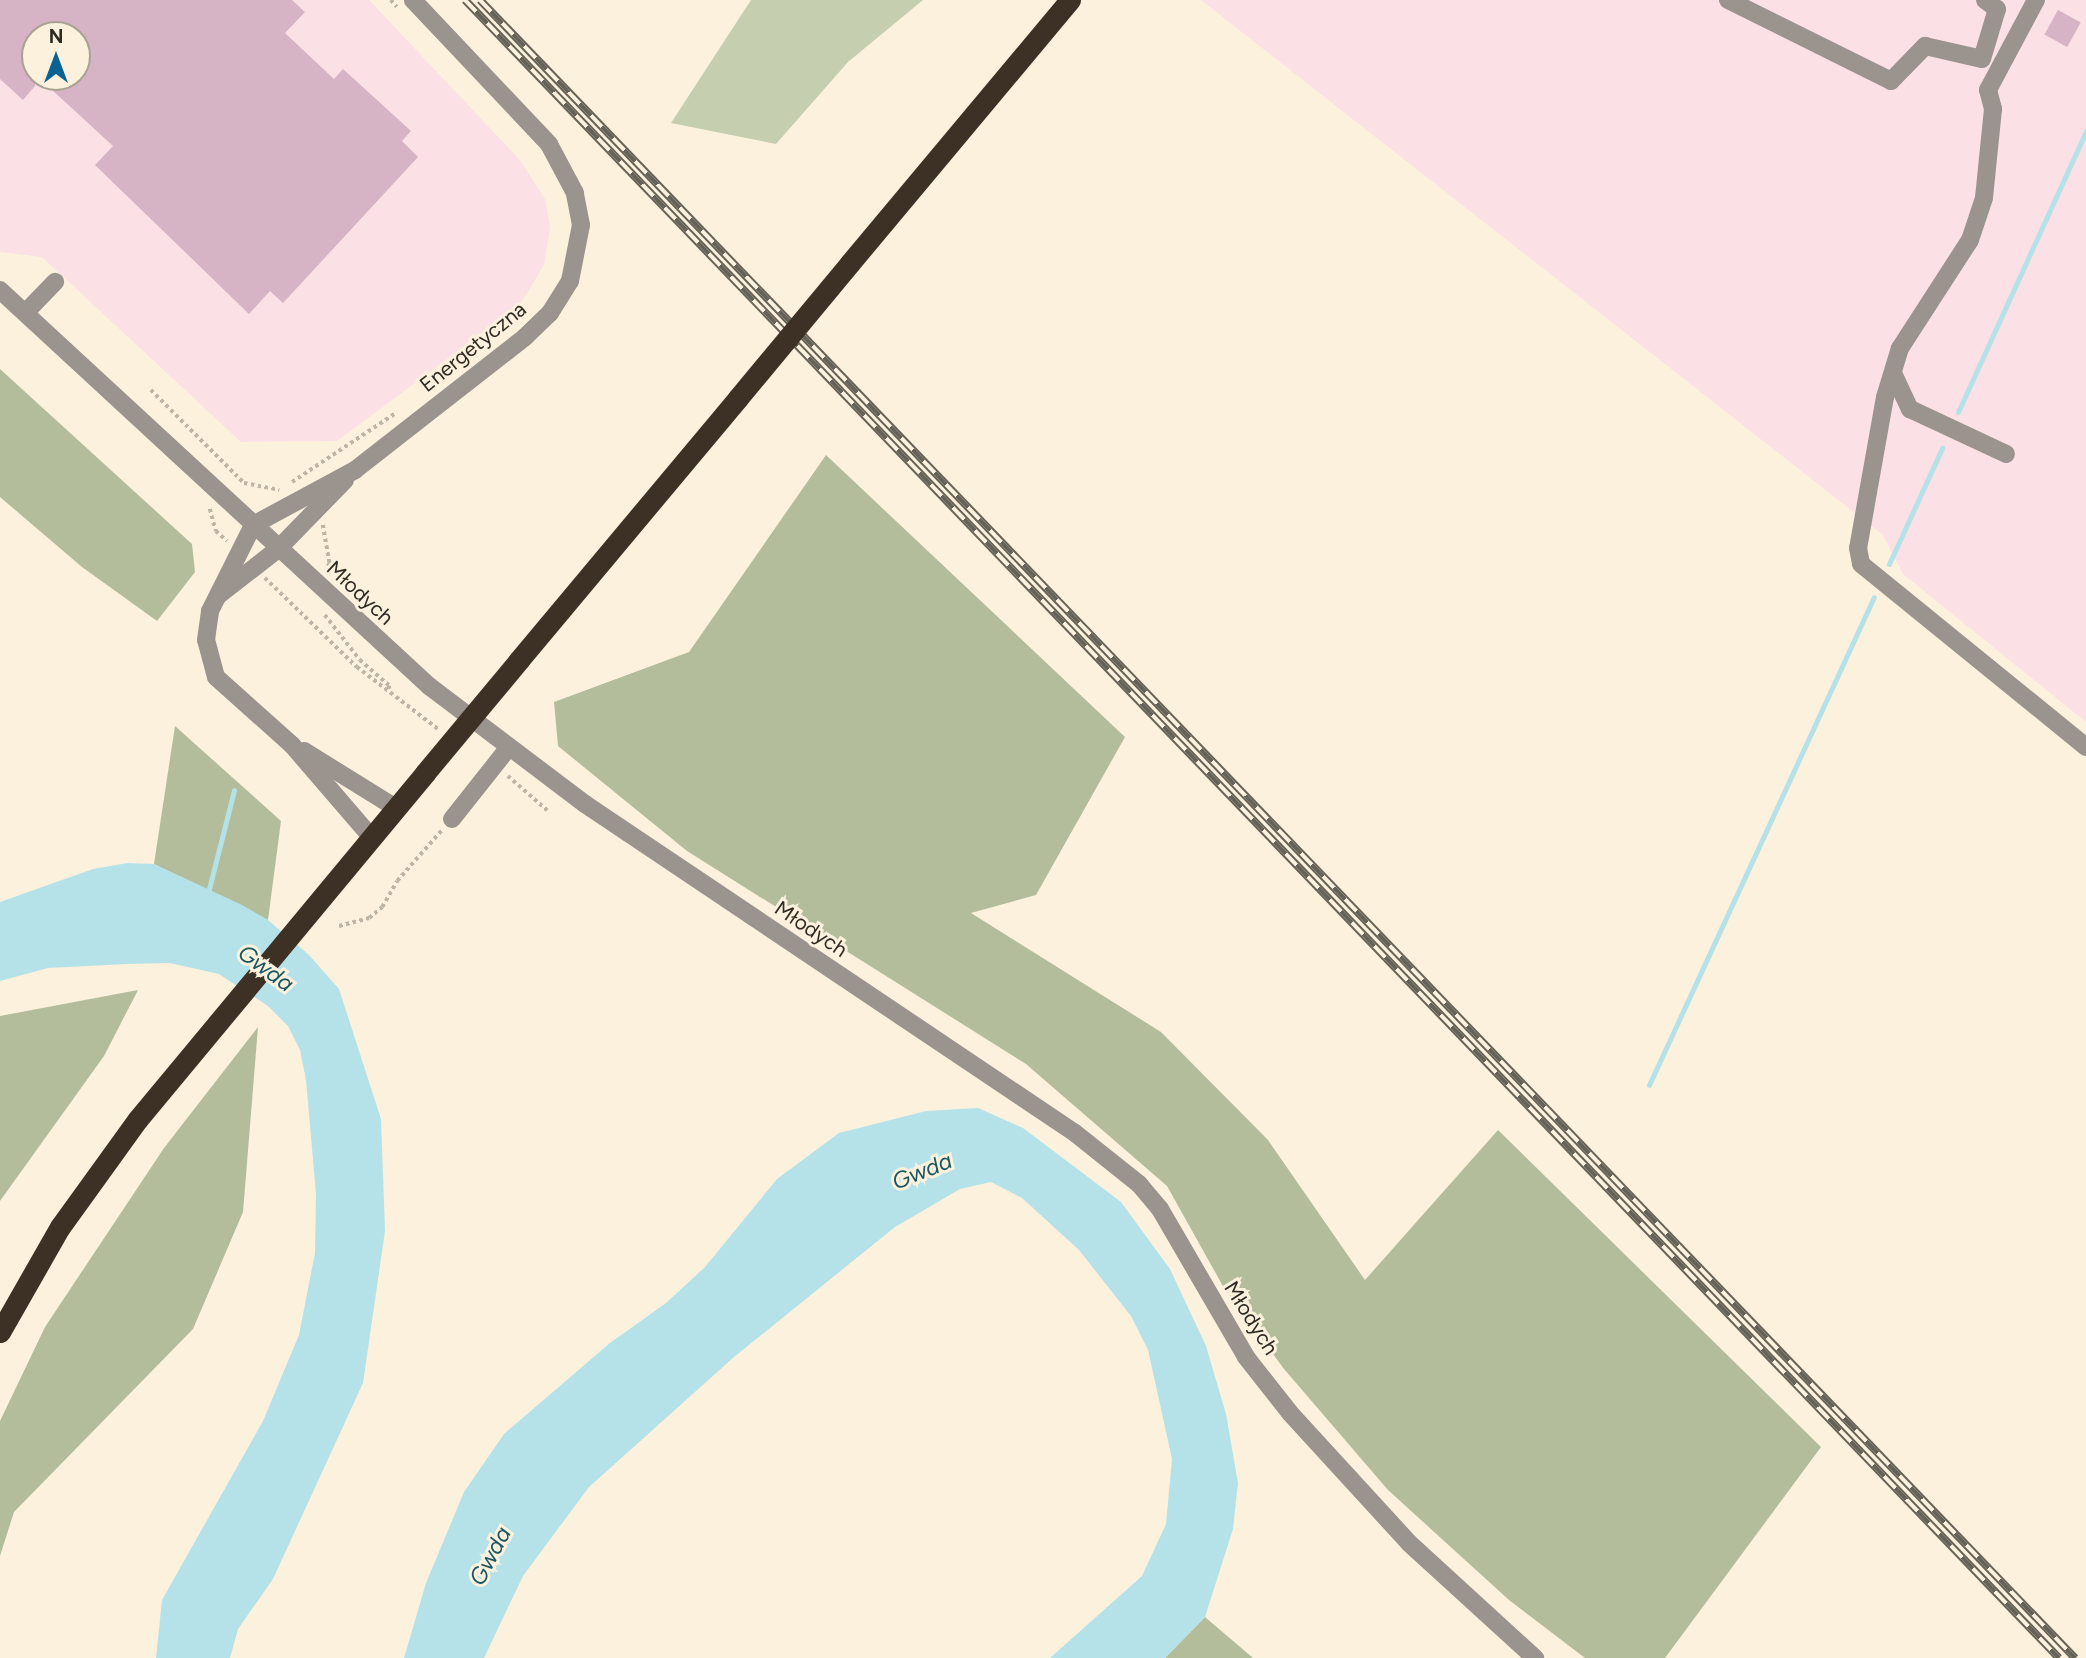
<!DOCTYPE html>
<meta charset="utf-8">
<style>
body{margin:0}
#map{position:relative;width:2086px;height:1658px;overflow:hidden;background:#fbf1dd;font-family:Figtree,sans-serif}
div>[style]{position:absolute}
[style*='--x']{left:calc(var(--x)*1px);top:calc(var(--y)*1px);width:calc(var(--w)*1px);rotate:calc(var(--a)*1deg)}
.industrial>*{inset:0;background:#fbe0e5}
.green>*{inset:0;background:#c6ceb0}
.forest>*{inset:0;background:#b4bd9b}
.water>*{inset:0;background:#b5e2e9}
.stream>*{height:5px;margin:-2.5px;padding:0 2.5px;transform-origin:2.5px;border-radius:2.5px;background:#b5e2e9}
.building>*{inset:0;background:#d7b3c6;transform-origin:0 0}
.path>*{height:3.5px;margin-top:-1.75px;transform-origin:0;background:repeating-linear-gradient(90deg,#bdb5a5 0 3.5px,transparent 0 7px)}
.minor>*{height:18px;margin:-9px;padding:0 9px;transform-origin:9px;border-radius:9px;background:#9b948e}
.highway>*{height:21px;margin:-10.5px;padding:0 10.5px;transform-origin:10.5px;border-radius:10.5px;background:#3d3024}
.rail>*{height:8px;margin-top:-4px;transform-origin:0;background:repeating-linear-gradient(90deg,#fbf1dd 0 16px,#676257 0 32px);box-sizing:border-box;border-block:2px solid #676257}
.highway-bridge>*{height:21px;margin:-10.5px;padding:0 10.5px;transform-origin:10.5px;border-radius:10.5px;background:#3d3024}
span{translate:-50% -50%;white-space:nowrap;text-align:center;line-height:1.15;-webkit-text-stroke:6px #fbf1dd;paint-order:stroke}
.street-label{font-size:21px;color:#2f2b24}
.water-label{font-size:23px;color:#1b5861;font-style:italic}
.north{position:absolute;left:21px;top:21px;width:70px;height:70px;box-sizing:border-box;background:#fbf1dd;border:2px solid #a9a293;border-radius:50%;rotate:0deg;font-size:19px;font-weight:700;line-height:28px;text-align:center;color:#2f2b24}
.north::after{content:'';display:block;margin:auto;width:24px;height:32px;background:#0a6293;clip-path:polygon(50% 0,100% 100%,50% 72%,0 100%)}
</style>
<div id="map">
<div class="industrial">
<div style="clip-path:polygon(evenodd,0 0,369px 0,519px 159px,545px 199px,550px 227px,544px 265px,524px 298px,509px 313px,337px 441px,241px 442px,42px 257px,0 252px,0 0,35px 35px,77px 35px,77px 77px,35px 77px,35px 35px)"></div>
<div style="clip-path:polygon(1201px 0,2086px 0,2086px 722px,1903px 574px,1883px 535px)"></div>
</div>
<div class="green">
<div style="clip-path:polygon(751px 0,923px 0,848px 62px,776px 144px,671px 123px)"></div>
</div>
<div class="forest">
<div style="clip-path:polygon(0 369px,192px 544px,195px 572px,157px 621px,82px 567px,0 497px)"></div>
<div style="clip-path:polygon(826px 455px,1125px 737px,1036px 895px,971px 913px,1161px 1032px,1268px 1140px,1365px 1280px,1498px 1130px,1821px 1447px,1665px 1658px,1585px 1658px,1509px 1600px,1388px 1490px,1284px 1369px,1224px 1288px,1167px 1186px,1026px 1064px,687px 851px,558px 746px,554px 702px,689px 652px)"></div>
<div style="clip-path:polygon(175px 726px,281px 821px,268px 920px,154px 864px)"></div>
<div style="clip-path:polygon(138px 990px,104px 1056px,0 1201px,0 1016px)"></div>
<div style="clip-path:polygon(258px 1027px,243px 1212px,193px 1329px,14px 1512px,0 1556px,0 1421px,45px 1327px,164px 1148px)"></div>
<div style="clip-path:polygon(1205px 1617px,1253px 1658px,1165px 1658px)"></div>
</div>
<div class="water">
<div style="clip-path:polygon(128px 863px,154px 864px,242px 905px,268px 920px,309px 955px,339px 989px,381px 1119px,385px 1231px,363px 1383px,273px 1579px,238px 1629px,230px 1658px,156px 1658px,162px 1600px,263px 1421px,299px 1335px,315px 1253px,316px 1194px,306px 1080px,300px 1050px,288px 1026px,268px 1006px,219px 974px,170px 963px,126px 964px,48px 968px,0 981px,0 902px,93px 869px)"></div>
<div style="clip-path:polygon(978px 1108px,1023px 1128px,1121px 1202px,1170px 1269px,1206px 1346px,1226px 1414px,1238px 1483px,1233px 1529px,1205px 1617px,1165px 1658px,1050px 1658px,1142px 1576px,1166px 1524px,1172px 1459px,1148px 1350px,1131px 1316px,1079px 1250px,1022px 1198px,991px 1182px,960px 1189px,895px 1227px,734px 1357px,589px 1487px,523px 1576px,484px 1658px,404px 1658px,426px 1583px,464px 1492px,504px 1434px,610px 1343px,666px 1303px,705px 1267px,777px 1179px,839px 1133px,926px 1111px)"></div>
</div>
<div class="stream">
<div style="--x:1958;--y:412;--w:309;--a:-65.5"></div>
<div style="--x:1889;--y:564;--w:128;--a:-65.4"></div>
<div style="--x:209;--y:889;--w:102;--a:-75.8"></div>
<div style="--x:1649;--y:1085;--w:537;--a:-65.25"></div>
</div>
<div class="building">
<div style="clip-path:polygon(0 0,292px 0,305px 12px,285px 33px,334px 79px,343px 69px,411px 131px,402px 141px,418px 157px,283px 303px,270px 291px,249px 314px,95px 165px,113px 146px,38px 77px,77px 77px,77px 35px,35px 35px,35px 86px,23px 100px,0 79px)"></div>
<div style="left:2058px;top:10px;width:26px;height:28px;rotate:29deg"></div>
</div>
<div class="path">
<div style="--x:391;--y:0;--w:9;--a:49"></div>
<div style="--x:151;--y:390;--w:132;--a:45"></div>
<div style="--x:244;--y:483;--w:36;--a:11"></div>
<div style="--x:292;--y:482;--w:125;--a:-33.6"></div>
<div style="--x:210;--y:509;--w:23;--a:75"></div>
<div style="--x:216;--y:531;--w:15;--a:42"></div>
<div style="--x:323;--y:525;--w:40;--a:80"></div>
<div style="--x:330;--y:564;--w:6;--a:135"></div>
<div style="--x:265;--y:578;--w:128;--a:44.1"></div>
<div style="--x:357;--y:667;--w:102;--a:37.4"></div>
<div style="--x:325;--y:615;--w:57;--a:52.1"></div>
<div style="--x:360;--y:660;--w:40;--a:41"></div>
<div style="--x:390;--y:686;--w:4;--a:117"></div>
<div style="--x:508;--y:776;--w:53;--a:41.2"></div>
<div style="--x:339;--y:926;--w:31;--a:-15"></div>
<div style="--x:369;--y:918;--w:17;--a:-40"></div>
<div style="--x:382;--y:907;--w:30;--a:-60"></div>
<div style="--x:397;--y:881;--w:67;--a:-48.7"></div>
</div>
<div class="minor">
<div style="--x:1728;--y:0;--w:182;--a:26.4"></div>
<div style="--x:1891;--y:81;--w:49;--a:-45.8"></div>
<div style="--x:1925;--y:46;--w:58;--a:12.8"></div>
<div style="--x:1982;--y:59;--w:52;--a:-73.3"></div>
<div style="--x:1997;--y:9;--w:15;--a:-143"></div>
<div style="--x:2036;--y:0;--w:102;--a:118.1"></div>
<div style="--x:1988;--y:90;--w:20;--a:75"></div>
<div style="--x:1993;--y:109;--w:89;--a:95.8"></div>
<div style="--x:1984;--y:198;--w:44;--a:108.4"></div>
<div style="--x:1970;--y:240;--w:129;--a:122.9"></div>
<div style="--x:1900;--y:348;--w:51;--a:107"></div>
<div style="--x:1885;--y:397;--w:153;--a:100.1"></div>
<div style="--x:1858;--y:548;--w:16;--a:79"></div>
<div style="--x:1861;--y:564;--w:290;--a:39.1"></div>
<div style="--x:0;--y:290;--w:584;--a:42.71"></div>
<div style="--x:429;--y:686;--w:196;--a:37.1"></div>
<div style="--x:585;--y:804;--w:590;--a:33.88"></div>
<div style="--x:1075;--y:1133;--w:82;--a:38.6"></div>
<div style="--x:1139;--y:1184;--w:33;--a:50"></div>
<div style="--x:1160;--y:1209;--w:171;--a:59.8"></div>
<div style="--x:1246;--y:1357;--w:71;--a:51.8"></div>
<div style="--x:1290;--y:1413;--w:176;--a:47.5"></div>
<div style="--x:1409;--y:1543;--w:171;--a:42.4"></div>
<div style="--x:26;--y:312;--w:42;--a:-46"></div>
<div style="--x:1893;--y:373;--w:40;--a:65"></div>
<div style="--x:1910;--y:409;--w:106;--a:25.1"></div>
<div style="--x:219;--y:595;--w:75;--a:-37.9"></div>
<div style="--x:278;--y:549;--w:96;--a:-45.8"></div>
<div style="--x:304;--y:751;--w:108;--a:31.8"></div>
<div style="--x:452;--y:819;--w:92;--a:-51.6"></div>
<div style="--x:372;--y:838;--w:123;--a:-130.7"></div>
<div style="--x:292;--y:745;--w:102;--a:-138.2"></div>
<div style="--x:216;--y:677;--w:38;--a:-105"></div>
<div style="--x:206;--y:640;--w:29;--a:-82"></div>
<div style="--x:210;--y:611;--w:96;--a:-63.4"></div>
<div style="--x:253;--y:525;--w:116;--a:-28.3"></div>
<div style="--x:355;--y:470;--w:216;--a:-38"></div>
<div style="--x:525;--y:337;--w:35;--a:-44"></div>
<div style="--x:550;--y:313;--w:38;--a:-58"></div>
<div style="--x:570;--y:281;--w:57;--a:-78.9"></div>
<div style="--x:581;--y:225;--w:33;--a:-101"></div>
<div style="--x:575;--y:193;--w:55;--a:-118"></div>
<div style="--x:549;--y:144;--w:198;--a:-133.4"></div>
</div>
<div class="highway">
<div style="--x:850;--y:263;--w:343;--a:-50.1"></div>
<div style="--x:519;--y:660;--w:341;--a:-50.1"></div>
<div style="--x:0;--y:1332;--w:121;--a:-60.3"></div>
<div style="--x:60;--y:1227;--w:133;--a:-54.2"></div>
<div style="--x:138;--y:1119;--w:450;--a:-50.3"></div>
</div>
<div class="rail">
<div style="--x:465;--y:0;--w:2300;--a:46.13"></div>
<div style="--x:480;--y:0;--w:2301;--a:46.11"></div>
</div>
<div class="highway-bridge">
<div style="--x:738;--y:398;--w:175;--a:-50.3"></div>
<div style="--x:425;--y:773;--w:147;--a:-50.2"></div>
</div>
<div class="street-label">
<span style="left:473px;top:347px;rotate:-39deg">Energetyczna</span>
<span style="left:360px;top:593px;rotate:43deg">Młodych</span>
<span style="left:811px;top:929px;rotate:34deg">Młodych</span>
<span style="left:1251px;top:1318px;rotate:58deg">Młodych</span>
</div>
<div class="water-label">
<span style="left:266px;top:968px;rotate:36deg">Gwda</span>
<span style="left:922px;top:1171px;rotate:-22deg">Gwda</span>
<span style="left:490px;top:1556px;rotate:-62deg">Gwda</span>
</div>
<div class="north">N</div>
</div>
